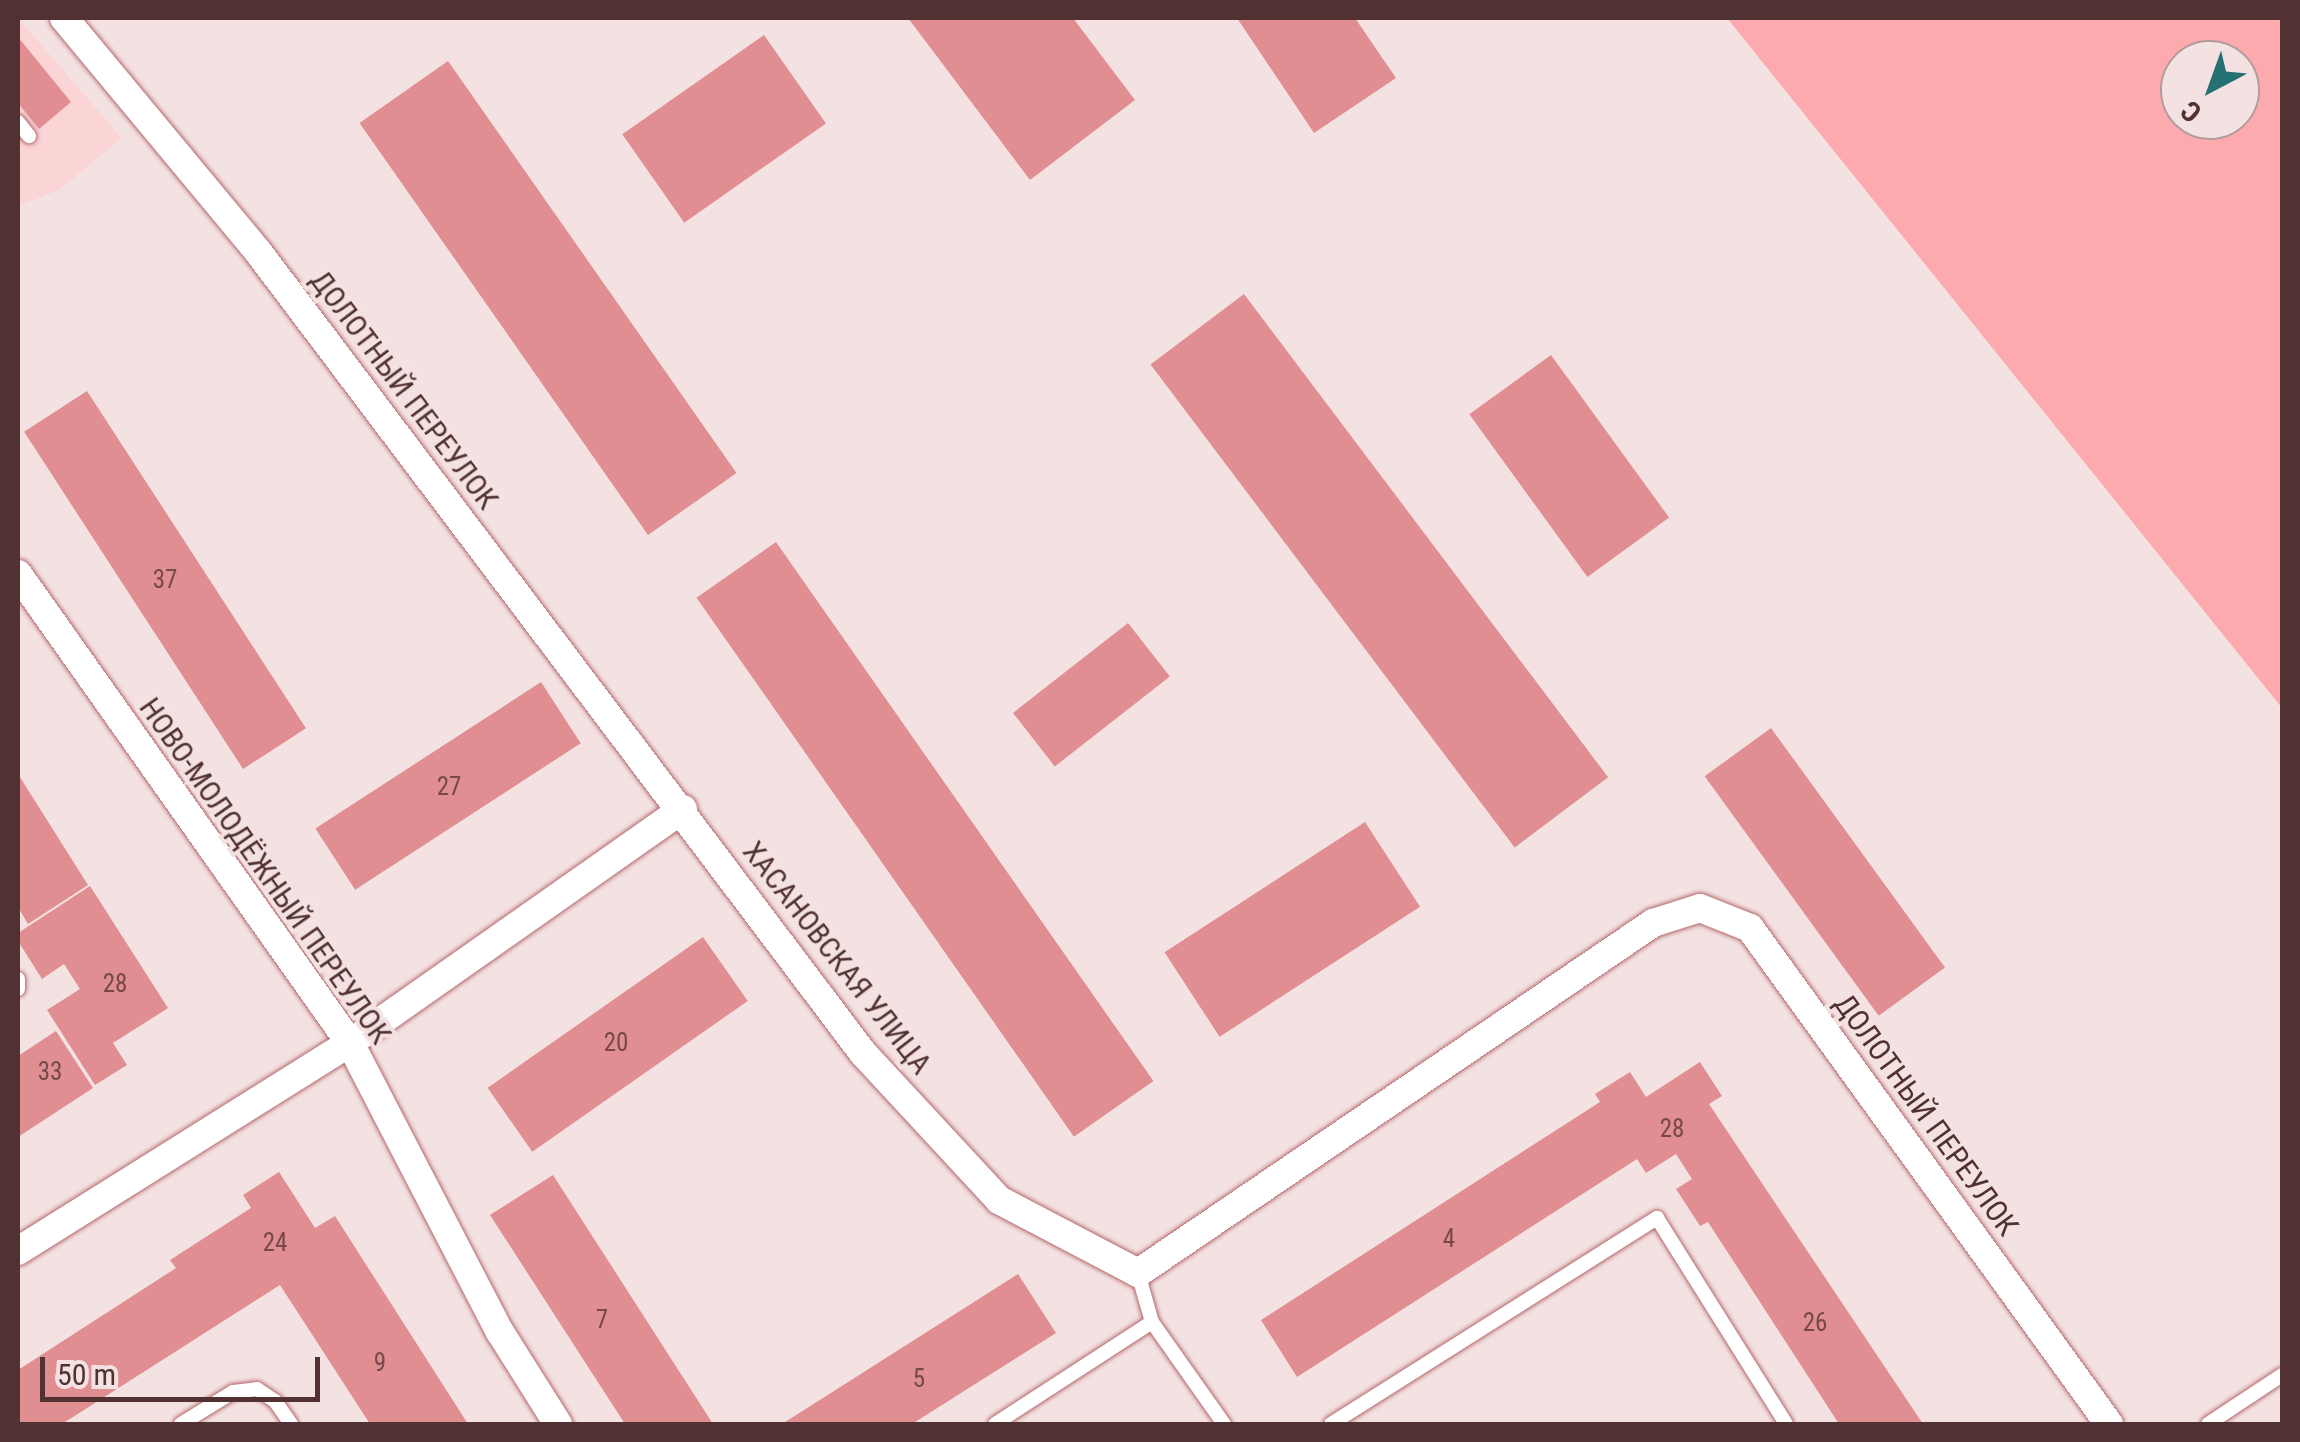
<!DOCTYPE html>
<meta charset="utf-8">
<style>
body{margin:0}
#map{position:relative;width:2300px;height:1442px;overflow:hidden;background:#f4e2e2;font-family:"Roboto Condensed",sans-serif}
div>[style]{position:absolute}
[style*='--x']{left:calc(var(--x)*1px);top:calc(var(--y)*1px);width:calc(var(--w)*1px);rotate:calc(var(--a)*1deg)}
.built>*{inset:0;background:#fbd4d5}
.green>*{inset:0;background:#fcaaad}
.building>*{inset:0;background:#e08e91;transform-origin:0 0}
.roads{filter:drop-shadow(0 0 2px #b4686c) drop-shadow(0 0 2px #b4686c)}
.service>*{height:14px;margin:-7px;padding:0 7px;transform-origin:7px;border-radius:7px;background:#fff}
.minor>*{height:28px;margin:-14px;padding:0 14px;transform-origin:14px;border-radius:14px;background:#fff}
span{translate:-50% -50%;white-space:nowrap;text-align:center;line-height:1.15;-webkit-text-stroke:8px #f4e2e2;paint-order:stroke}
.number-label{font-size:25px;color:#76484a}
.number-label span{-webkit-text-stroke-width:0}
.street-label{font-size:30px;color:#523132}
.frame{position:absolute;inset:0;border:20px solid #523132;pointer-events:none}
.north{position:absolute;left:2160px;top:40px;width:100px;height:100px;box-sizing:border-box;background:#f4e2e2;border:2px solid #b39b9c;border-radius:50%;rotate:221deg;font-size:28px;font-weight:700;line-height:40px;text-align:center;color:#523132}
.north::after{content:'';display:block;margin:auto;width:35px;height:45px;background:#257072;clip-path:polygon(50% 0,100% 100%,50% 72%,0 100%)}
.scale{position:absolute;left:40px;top:1357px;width:280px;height:45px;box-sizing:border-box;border:5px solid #523132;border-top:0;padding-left:12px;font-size:30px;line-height:35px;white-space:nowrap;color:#523132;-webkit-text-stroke:8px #f4e2e2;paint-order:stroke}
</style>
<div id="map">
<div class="built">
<div style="clip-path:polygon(18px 18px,122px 138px,59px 190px,18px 206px)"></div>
</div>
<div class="green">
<div style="clip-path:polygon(evenodd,1727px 18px,2282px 18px,2282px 708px,1727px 18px,2180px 60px,2240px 60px,2240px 120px,2180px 120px,2180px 60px)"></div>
</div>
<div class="building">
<div style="clip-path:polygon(908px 18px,1073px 18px,1135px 100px,1030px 180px)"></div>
<div style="clip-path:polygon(1237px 18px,1355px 18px,1396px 78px,1314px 133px)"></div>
<div style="left:764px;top:35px;width:108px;height:173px;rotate:55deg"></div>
<div style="clip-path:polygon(18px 37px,71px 102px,39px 129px,18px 103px)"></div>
<div style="left:448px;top:61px;width:503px;height:108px;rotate:55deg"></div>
<div style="left:1244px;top:294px;width:605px;height:117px;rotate:53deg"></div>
<div style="left:1551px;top:355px;width:201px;height:101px;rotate:54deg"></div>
<div style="left:87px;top:391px;width:402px;height:75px;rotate:57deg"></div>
<div style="left:776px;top:542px;width:658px;height:97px;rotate:55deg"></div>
<div style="left:1128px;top:623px;width:68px;height:146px;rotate:52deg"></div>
<div style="left:541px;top:682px;width:73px;height:269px;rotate:57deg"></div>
<div style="left:1771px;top:728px;width:296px;height:82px;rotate:54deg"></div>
<div style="clip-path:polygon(18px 774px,88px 885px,28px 924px,18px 907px)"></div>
<div style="left:1365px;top:822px;width:101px;height:239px;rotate:57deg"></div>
<div style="clip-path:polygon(90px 886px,168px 1008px,113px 1043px,127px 1065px,95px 1085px,47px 1010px,80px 989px,64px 964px,42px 979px,18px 941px,18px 933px)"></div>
<div style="left:703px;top:937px;width:78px;height:263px;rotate:55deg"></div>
<div style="clip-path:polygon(56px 1031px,93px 1088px,18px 1137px,18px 1056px)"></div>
<div style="clip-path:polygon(1700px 1062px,1722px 1096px,1709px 1104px,1923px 1424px,1839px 1424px,1708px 1222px,1700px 1226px,1676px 1189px,1692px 1179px,1676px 1154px,1646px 1173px,1637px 1159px,1297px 1377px,1261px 1320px,1600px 1102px,1595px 1094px,1630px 1072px,1646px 1097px)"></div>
<div style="clip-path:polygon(279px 1172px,315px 1228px,335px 1216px,468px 1424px,370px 1424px,280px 1285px,62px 1424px,18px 1424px,18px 1370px,176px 1268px,170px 1260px,251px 1208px,243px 1195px)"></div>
<div style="clip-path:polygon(553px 1175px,713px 1424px,625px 1424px,490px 1215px)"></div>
<div style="clip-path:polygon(1018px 1274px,1056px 1333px,912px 1424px,782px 1424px)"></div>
</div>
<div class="roads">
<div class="service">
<div style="--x:18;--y:122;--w:18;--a:52"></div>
<div style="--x:18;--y:979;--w:10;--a:90"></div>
<div style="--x:1138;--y:1273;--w:51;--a:74.1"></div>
<div style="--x:1152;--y:1322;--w:125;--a:54.8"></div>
<div style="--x:181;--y:1424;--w:61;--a:-31.6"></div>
<div style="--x:233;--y:1392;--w:24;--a:-7"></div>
<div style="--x:257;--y:1389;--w:22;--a:34"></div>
<div style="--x:275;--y:1401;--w:28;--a:55"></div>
<div style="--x:995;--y:1424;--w:187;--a:-33"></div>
<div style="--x:1331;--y:1424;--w:386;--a:-32.3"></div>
<div style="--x:1657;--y:1218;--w:243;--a:57.9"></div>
<div style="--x:2208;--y:1424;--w:89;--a:-33.5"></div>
</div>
<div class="minor">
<div style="--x:64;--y:18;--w:305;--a:50.3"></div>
<div style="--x:259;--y:253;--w:1002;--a:52.95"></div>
<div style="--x:863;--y:1053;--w:200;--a:47.2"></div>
<div style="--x:999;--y:1200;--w:157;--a:27.7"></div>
<div style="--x:1138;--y:1273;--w:623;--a:-34.2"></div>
<div style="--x:1653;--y:923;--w:49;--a:-17.7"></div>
<div style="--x:1700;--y:908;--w:54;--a:21.8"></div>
<div style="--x:1750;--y:928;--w:612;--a:54.1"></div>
<div style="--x:18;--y:574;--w:575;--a:54.71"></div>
<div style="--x:350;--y:1043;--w:326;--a:62.6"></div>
<div style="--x:500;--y:1332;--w:109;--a:57.8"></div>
<div style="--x:18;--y:1251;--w:392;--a:-32.1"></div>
<div style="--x:350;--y:1043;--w:407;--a:-35.1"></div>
</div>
</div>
<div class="number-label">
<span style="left:165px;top:580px">37</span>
<span style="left:449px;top:787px">27</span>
<span style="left:115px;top:984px">28</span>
<span style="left:616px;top:1043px">20</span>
<span style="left:50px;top:1072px">33</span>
<span style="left:1672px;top:1129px">28</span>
<span style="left:1449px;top:1239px">4</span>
<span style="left:275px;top:1243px">24</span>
<span style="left:602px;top:1320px">7</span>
<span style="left:1815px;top:1323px">26</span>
<span style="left:380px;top:1363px">9</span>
<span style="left:919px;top:1379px">5</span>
</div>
<div class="street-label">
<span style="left:404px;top:390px;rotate:53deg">ДОЛОТНЫЙ ПЕРЕУЛОК</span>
<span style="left:265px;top:871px;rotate:55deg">НОВО-МОЛОДЁЖНЫЙ ПЕРЕУЛОК</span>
<span style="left:837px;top:958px;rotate:52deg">ХАСАНОВСКАЯ УЛИЦА</span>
<span style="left:1926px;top:1115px;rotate:54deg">ДОЛОТНЫЙ ПЕРЕУЛОК</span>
</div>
<div class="frame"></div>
<div class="north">С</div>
<div class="scale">50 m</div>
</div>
